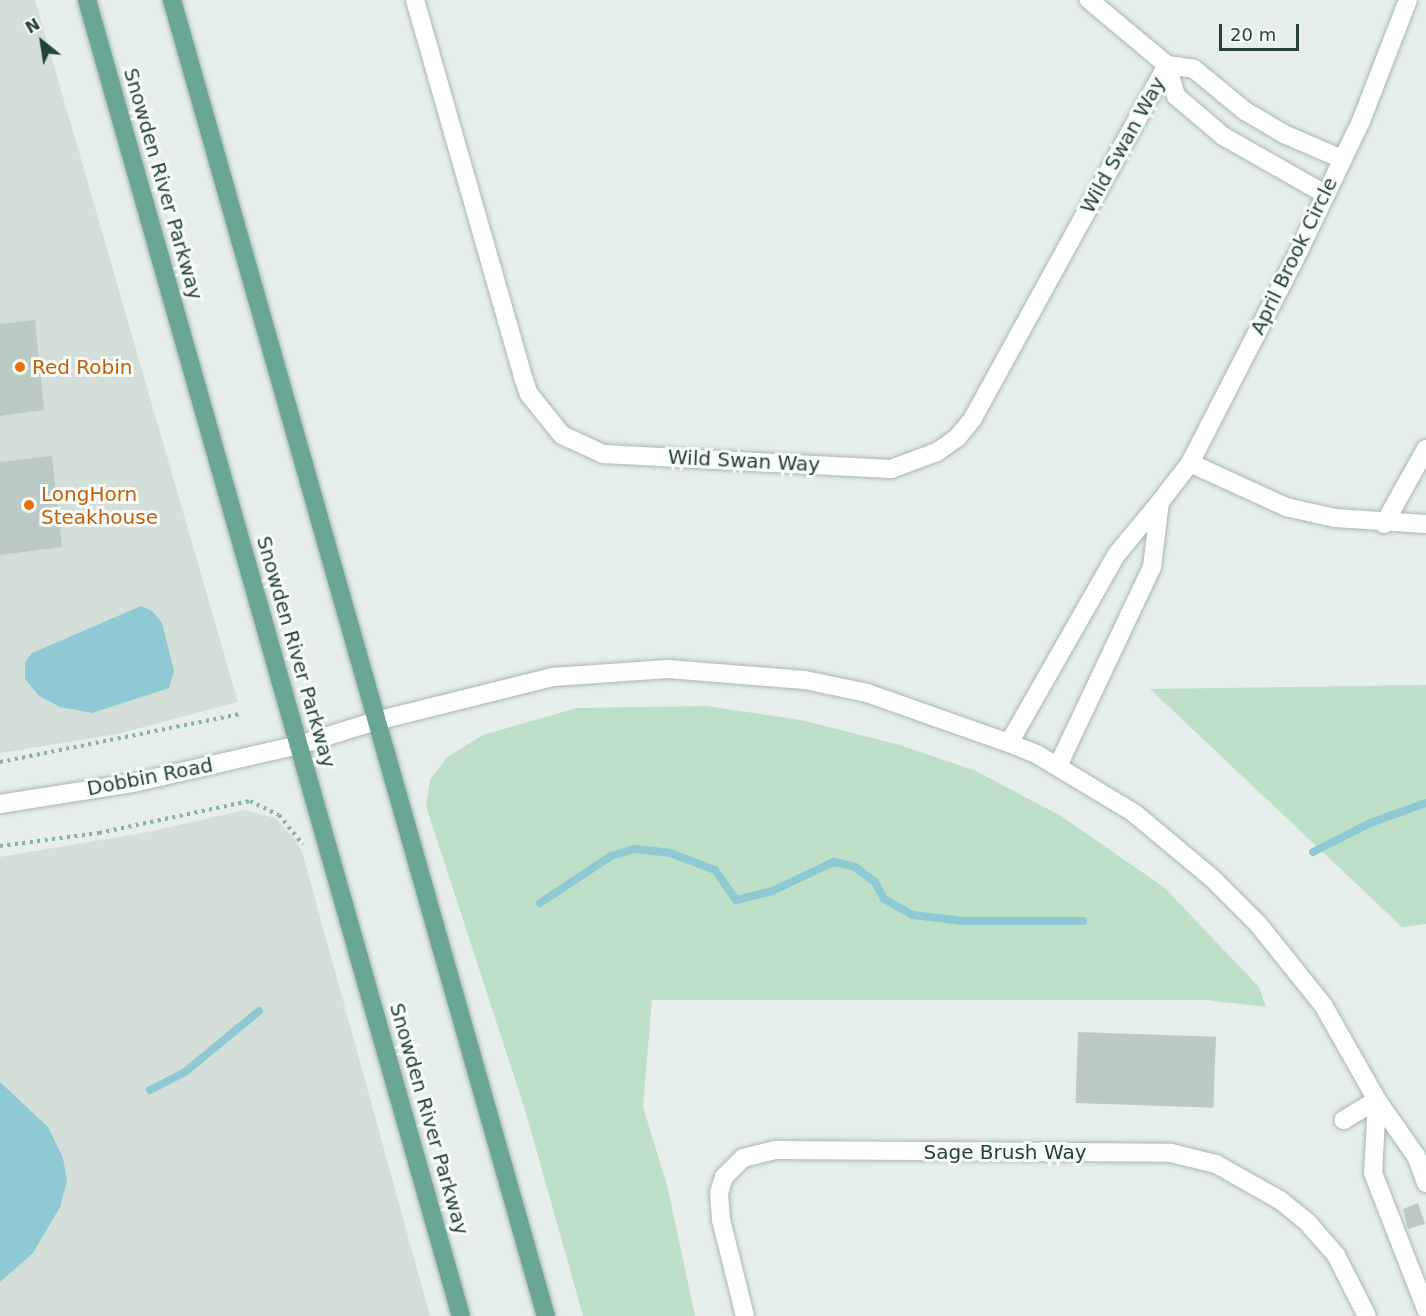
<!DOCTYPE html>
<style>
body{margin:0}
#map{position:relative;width:1426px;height:1316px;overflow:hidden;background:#e6efeb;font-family:"DejaVu Sans",sans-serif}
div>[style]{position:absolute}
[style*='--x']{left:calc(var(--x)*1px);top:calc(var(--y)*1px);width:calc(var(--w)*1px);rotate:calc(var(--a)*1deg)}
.built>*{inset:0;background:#d4dfda}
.green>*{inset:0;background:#bfe0c8}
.water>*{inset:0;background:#8ec9d4}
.stream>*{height:8px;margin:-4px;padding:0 4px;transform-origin:4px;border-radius:4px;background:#8ec9d4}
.building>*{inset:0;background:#bbcac4;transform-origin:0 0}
.path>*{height:4px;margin-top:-2px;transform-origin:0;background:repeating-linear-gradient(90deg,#86b3a5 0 3px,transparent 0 7.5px)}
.roads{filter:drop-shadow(0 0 2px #a8b8b2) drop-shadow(0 0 2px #a8b8b2)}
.minor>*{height:18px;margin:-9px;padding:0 9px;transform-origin:9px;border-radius:9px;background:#fff}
.tertiary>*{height:18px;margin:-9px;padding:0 9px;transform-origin:9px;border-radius:9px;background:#fff}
.primary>*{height:18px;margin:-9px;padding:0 9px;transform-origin:9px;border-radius:9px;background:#6aa596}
.dots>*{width:16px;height:16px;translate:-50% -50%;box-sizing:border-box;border:3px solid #f7fbf9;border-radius:50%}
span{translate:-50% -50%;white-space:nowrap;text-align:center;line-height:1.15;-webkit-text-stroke:6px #f7fbf9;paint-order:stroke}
.street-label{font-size:20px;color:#24423a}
.food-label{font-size:20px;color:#c56008}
.left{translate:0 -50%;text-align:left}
.north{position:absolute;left:12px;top:12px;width:60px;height:60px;-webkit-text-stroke:4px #f7fbf9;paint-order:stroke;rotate:330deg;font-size:16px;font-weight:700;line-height:24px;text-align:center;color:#24423a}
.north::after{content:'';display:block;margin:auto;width:21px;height:27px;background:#24423a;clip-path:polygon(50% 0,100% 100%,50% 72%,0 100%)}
.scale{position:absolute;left:1219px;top:24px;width:80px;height:27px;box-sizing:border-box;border:3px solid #24423a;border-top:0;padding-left:8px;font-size:18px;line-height:21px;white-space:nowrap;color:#24423a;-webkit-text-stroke:4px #f7fbf9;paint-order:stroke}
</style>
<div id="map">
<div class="built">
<div style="clip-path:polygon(0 0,35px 0,238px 702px,117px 734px,0 753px)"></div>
<div style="clip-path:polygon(245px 810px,275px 818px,297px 841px,303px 855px,430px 1316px,0 1316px,0 857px,148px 832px)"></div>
</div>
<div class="green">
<div style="clip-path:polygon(1426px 685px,1426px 924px,1402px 927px,1150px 689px)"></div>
<div style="clip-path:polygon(706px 706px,801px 720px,900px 745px,976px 771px,1061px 816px,1165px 888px,1259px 987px,1266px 1007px,1206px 1000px,652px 1000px,643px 1107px,667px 1185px,695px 1316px,583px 1316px,526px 1113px,426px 806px,430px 780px,447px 757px,483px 735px,577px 708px)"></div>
</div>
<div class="water">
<div style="clip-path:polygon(141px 606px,152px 611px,162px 623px,174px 671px,169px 688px,92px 713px,60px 707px,39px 696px,25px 679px,25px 662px,32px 653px)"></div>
<div style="clip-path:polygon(0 1082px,48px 1127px,63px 1158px,67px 1181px,60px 1207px,33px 1253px,0 1282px)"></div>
</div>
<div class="stream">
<div style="--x:1313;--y:852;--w:64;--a:-27"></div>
<div style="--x:1370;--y:823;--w:59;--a:-19.7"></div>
<div style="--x:540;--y:903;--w:85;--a:-33.5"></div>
<div style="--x:611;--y:856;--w:24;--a:-17"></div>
<div style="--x:634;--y:849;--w:36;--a:6"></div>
<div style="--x:670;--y:853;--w:48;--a:20.7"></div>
<div style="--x:715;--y:870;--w:37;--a:55"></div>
<div style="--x:736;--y:900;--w:37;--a:-14"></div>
<div style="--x:772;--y:891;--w:68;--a:-25.1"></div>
<div style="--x:834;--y:862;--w:22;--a:13"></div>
<div style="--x:855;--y:867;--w:25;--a:37"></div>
<div style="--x:875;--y:882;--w:19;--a:62"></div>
<div style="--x:884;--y:899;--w:33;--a:29"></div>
<div style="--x:913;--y:915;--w:50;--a:6.8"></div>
<div style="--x:963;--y:921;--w:120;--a:0"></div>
<div style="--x:150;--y:1090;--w:39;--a:-27"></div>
<div style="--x:185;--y:1072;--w:96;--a:-39.5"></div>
</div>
<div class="building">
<div style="clip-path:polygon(35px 320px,44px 410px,0 416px,0 324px)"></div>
<div style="clip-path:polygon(52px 456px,62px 547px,0 555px,0 462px)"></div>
<div style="left:1078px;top:1032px;width:138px;height:71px;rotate:2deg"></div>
<div style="clip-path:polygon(1418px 1203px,1425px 1224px,1408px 1229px,1403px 1209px)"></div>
</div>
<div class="path">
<div style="--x:0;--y:762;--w:245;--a:-11.3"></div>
<div style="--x:0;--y:846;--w:100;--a:-7.5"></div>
<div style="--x:99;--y:833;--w:154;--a:-12"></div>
<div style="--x:250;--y:801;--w:32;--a:26"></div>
<div style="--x:279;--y:815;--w:38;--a:51"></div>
</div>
<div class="roads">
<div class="minor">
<div style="--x:415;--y:0;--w:389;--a:74"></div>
<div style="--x:522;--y:374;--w:21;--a:71"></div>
<div style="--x:529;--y:394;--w:53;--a:51.2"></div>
<div style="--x:562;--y:435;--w:45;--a:24.9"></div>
<div style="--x:603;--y:454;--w:288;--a:3"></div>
<div style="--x:891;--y:469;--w:49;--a:-20.3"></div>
<div style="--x:937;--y:452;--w:24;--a:-35"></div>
<div style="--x:957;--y:438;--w:26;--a:-51"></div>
<div style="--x:973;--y:418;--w:403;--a:-61.2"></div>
<div style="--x:1167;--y:65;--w:102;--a:-140.2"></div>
<div style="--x:1325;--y:194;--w:117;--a:-150.4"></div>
<div style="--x:1223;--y:136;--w:62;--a:-139.6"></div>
<div style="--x:1176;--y:96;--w:32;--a:-106"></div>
<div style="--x:1167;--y:65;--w:27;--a:8"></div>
<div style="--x:1194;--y:69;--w:66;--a:39.5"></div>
<div style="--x:1245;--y:111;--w:45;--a:30.5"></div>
<div style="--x:1284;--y:134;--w:63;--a:23.3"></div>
<div style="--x:1190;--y:463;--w:106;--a:24.6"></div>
<div style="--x:1286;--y:507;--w:50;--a:12.7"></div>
<div style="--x:1335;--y:518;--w:91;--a:3.8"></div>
<div style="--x:1160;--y:502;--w:49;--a:-52.4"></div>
<div style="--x:1190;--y:463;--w:225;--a:-62.8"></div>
<div style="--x:1293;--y:263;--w:157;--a:-64.4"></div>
<div style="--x:1361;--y:121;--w:130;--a:-68.8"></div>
<div style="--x:1384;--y:524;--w:86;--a:-60.8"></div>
<div style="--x:376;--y:721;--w:182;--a:-14"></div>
<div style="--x:553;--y:677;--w:115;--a:-4"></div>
<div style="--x:668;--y:669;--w:137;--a:4.6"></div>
<div style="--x:805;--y:680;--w:63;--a:11.8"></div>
<div style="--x:867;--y:693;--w:151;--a:19.4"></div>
<div style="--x:1009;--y:743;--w:31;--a:22"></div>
<div style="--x:1038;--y:755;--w:112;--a:31.1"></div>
<div style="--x:1134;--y:813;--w:102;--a:39.8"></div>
<div style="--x:1212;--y:878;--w:65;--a:45"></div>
<div style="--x:1258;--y:924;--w:104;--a:51.3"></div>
<div style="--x:1323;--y:1005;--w:109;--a:60.4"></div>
<div style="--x:1377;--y:1100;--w:39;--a:149"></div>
<div style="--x:1009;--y:743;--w:218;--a:-60.3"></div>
<div style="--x:1117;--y:554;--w:67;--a:-50.4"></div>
<div style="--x:1160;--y:502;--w:65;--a:97"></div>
<div style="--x:1152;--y:567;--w:220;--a:115.3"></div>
<div style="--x:1426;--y:1183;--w:29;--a:-110"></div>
<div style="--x:1416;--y:1156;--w:68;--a:-124.9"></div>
<div style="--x:1377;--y:1100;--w:73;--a:93.1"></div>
<div style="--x:1373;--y:1173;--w:146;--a:68.7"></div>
<div style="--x:745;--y:1316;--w:99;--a:-104"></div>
<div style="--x:721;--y:1220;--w:27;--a:-94"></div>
<div style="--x:719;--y:1193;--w:17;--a:-73"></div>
<div style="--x:724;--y:1177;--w:27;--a:-45"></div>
<div style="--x:743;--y:1158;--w:34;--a:-14"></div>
<div style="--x:776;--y:1150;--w:395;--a:0.4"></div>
<div style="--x:1171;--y:1153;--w:46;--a:13.7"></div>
<div style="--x:1216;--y:1164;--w:73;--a:29.4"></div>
<div style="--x:1280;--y:1200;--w:36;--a:39"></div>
<div style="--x:1308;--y:1223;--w:43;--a:48.8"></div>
<div style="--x:1336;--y:1255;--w:68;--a:63.1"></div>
</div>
<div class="tertiary">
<div style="--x:0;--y:804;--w:135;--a:-9"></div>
<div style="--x:133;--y:783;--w:170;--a:-12.9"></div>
<div style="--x:299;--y:745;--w:81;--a:-17.3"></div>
</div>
<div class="primary">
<div style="--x:87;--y:0;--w:1368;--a:74.14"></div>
<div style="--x:172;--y:0;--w:1368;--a:74.14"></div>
</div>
</div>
<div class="dots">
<div style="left:20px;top:367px;background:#e8710a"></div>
<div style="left:29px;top:505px;background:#e8710a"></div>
</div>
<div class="street-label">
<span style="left:1123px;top:145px;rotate:-61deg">Wild Swan Way</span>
<span style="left:163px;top:184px;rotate:74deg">Snowden River Parkway</span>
<span style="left:1294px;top:256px;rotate:-64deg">April Brook Circle</span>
<span style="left:744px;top:461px;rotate:3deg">Wild Swan Way</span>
<span style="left:296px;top:652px;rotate:74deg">Snowden River Parkway</span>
<span style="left:150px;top:777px;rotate:-11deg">Dobbin Road</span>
<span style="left:429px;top:1119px;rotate:74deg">Snowden River Parkway</span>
<span style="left:1005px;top:1152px">Sage Brush Way</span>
</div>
<div class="food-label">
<span class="left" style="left:32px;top:367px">Red Robin</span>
<span class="left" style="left:41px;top:506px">LongHorn<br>Steakhouse</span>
</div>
<div class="north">N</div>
<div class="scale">20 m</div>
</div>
